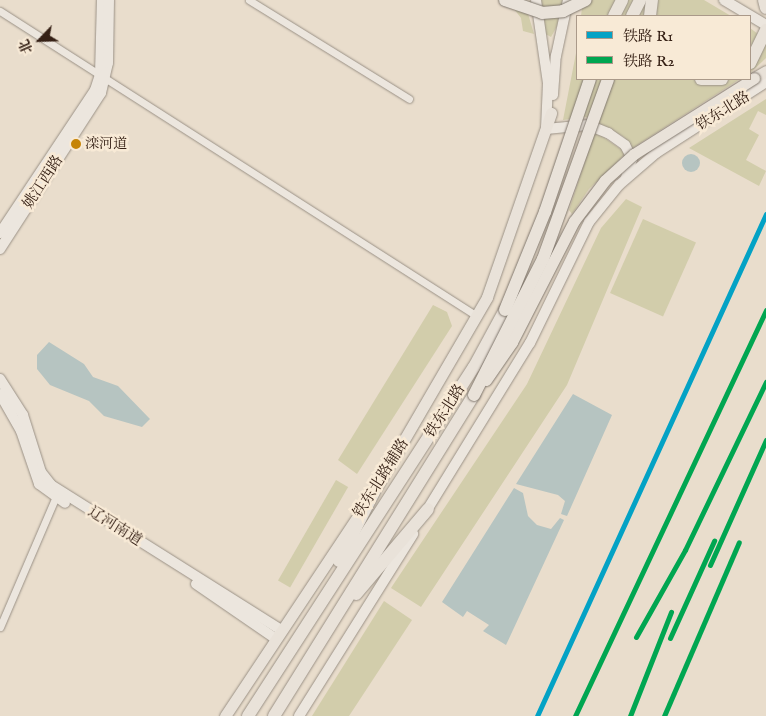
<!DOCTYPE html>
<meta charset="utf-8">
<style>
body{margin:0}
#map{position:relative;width:766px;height:716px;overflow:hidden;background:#e9ddcc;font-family:"IM FELL English","Noto Serif SC",serif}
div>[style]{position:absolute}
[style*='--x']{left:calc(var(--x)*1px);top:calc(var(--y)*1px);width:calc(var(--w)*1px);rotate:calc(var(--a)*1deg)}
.green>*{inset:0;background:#d2cdab;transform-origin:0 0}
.water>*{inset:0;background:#b6c4c1}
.round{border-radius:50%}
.roads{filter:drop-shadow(0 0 1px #9a9186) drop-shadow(0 0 1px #9a9186)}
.street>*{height:7px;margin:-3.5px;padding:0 3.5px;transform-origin:3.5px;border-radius:3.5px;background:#ece6de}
.secondary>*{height:10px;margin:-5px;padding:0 5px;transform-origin:5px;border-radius:5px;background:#ece6de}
.primary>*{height:11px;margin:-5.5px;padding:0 5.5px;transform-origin:5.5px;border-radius:5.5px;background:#e9e2d9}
.highway>*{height:12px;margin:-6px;padding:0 6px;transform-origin:6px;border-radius:6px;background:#e9e2d9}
.bridges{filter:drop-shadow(0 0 1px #80776d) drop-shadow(0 0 1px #80776d)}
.primary-bridge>*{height:11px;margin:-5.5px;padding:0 5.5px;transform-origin:5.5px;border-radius:5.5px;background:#e9e2d9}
.highway-bridge>*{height:12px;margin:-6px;padding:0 6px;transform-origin:6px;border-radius:6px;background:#e9e2d9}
.rail-1>*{height:5px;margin:-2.5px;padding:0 2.5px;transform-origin:2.5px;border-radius:2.5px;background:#03a2c5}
.rail-2>*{height:5px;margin:-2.5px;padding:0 2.5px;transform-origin:2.5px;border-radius:2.5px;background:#00a651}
.dots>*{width:14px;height:14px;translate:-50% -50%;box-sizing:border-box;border:2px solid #f8ead6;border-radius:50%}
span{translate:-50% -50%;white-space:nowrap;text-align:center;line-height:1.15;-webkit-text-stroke:5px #f8ead6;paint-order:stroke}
.bus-label{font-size:14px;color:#352015}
.left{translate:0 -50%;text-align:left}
.street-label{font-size:15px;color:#352015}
.legend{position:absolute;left:576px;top:15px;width:175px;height:65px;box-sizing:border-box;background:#f8ead6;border:1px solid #aa9989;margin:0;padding:6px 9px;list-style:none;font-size:15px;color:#352015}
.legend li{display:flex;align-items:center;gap:10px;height:25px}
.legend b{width:25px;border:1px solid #aa9989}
.north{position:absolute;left:15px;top:15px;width:50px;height:50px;-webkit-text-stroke:4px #f8ead6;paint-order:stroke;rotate:246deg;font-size:14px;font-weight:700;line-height:20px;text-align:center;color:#352015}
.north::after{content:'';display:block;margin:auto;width:18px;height:22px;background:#352015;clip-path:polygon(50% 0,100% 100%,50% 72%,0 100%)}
</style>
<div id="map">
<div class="green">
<div style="clip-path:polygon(507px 0,524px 0,534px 34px,523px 31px,521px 18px)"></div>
<div style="clip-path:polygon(537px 0,564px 0,560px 21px,551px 37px,542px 32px)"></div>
<div style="clip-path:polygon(583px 0,704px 0,731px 16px,581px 16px)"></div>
<div style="clip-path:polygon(750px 28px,766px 40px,766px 58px,750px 73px)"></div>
<div style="clip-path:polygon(577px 48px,577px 79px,740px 79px,631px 149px,624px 137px,586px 117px,563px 120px)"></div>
<div style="clip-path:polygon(766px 99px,766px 115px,758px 111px,749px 129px,759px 135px,746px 160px,766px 171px,759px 186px,689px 148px)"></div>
<div style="clip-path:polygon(595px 131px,626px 153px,589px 189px,572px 214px,569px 210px)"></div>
<div style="clip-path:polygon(626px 199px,642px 207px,567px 385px,421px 607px,391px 588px,527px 384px,601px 228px)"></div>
<div style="left:643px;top:219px;width:58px;height:81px;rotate:24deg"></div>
<div style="clip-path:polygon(433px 305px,447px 312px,452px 326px,357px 474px,338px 460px)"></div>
<div style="left:336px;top:480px;width:14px;height:116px;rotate:30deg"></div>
<div style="clip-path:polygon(384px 601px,412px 620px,349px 716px,312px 716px)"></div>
</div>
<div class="water">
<div class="round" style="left:682px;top:154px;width:18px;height:18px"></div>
<div style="clip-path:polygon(49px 342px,84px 364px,93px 377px,118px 386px,150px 419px,142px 427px,104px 416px,89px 401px,50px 385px,37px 369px,37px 355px)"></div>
<div style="clip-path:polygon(573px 394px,612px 415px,567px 516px,561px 514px,565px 501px,558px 495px,516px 484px)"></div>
<div style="clip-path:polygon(514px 488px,523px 493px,528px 516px,537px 525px,551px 529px,560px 518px,564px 520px,506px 645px,483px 631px,489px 625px,467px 611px,463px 617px,442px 602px)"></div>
</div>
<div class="roads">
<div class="street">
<div style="--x:249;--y:0;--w:188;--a:31.7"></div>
<div style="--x:0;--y:11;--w:566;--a:32.6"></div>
<div style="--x:0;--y:627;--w:147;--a:-66.8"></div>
</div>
<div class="secondary">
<div style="--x:536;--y:0;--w:84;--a:81.8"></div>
<div style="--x:548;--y:83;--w:46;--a:92.5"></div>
<div style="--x:546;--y:129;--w:42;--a:-5.4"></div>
<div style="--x:588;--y:125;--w:22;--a:22"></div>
<div style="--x:608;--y:133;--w:21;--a:35"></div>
<div style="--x:625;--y:145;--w:16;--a:63"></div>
<div style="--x:632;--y:159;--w:20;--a:108"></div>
<div style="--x:724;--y:0;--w:49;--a:30.8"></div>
<div style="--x:553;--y:95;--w:39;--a:-86"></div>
<div style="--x:556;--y:56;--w:57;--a:-77.9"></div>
<div style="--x:0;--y:233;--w:172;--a:-56.4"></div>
<div style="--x:95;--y:90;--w:16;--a:-72"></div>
<div style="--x:100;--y:75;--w:75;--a:-88.5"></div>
<div style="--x:0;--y:249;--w:186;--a:-57.1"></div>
<div style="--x:101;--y:93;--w:31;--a:-77"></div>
<div style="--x:108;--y:63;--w:63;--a:-89.1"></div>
<div style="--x:0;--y:379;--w:43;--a:57.4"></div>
<div style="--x:23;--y:415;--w:60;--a:72.5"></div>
<div style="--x:41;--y:472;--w:16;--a:52"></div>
<div style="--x:51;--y:485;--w:272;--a:32.2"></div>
<div style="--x:0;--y:394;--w:43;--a:60.4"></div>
<div style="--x:21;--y:431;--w:56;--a:71.2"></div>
<div style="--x:39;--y:484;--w:32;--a:36"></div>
<div style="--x:424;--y:515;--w:202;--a:-58.4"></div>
<div style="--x:530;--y:343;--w:135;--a:-64"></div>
<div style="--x:589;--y:222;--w:48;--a:-51"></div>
<div style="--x:619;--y:185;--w:49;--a:-40.9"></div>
<div style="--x:656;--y:153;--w:131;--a:-32.8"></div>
<div style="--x:196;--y:584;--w:97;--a:34.5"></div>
<div style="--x:299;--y:716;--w:215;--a:-57.9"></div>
</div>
<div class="primary">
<div style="--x:754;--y:78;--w:14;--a:-30"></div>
<div style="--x:369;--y:500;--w:235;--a:-59.8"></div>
<div style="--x:487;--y:297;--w:195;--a:-70.8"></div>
<div style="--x:225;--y:716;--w:239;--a:-56.4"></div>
</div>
<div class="highway">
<div style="--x:764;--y:0;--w:8;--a:76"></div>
<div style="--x:614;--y:16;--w:18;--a:-63"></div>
<div style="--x:632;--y:16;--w:18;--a:-63"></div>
<div style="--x:650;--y:16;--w:16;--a:-83"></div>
<div style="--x:750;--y:63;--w:37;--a:-64"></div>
<div style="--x:701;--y:79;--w:21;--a:0"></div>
<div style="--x:339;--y:561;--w:77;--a:-63.1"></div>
<div style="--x:356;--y:594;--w:111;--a:-49.7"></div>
<div style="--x:248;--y:716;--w:416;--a:-57.1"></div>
<div style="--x:474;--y:367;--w:65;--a:-61.5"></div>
<div style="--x:274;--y:716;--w:378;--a:-58.1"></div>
</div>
</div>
<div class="bridges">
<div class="primary-bridge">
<div style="--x:486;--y:380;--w:46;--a:-55.6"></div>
<div style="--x:512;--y:342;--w:136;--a:-62.9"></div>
<div style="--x:574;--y:221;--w:51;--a:-52.9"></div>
<div style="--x:605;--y:180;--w:39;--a:-42"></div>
<div style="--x:634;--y:154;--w:142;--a:-32.3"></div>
</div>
<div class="highway-bridge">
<div style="--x:505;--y:0;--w:39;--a:19"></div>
<div style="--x:542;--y:13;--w:21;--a:-5"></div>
<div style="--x:563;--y:11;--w:25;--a:-26"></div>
<div style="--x:505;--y:310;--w:106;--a:-67.8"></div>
<div style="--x:545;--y:212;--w:140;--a:-71.3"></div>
<div style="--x:474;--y:395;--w:153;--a:-63.1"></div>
<div style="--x:543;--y:259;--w:191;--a:-70.1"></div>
</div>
</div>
<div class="rail-1">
<div style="--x:537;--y:716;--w:552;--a:-65.48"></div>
</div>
<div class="rail-2">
<div style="--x:710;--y:565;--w:137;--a:-65.9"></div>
<div style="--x:636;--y:637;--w:100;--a:-60.6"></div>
<div style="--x:685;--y:550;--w:187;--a:-64.3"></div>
<div style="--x:670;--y:638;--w:107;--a:-65.6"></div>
<div style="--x:575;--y:716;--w:449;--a:-64.8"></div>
<div style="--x:630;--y:716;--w:112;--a:-68.5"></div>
<div style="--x:664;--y:716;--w:189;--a:-66.7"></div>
</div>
<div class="dots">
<div style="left:76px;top:144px;background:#c68405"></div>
</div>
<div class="bus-label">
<span class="left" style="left:85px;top:144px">滦河道</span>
</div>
<div class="street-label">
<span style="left:723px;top:111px;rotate:-32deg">铁东北路</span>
<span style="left:43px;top:182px;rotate:-57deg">姚江西路</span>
<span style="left:445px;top:411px;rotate:-57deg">铁东北路</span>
<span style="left:381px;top:478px;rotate:-58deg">铁东北路辅路</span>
<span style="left:115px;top:526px;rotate:32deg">辽河南道</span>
</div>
<ul class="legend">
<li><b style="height:6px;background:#03a2c5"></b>铁路 R1</li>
<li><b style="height:6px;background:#00a651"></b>铁路 R2</li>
</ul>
<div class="north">北</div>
</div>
